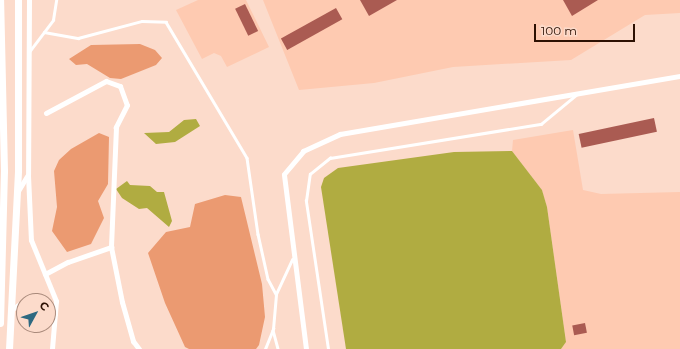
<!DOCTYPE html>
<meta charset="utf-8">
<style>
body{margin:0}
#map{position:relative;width:680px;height:349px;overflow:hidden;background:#fcdbcb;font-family:Montserrat,sans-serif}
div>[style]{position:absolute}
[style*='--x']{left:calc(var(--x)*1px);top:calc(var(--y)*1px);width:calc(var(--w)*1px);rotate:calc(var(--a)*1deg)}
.built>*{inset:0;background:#fecab1}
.green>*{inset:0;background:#eb9a71}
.water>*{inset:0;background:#b0ac41}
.building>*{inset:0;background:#aa5b52;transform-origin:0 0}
.lane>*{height:2.5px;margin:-1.25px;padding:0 1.25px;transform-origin:1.25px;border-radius:1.25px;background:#fff}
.street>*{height:5px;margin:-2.5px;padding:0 2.5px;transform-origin:2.5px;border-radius:2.5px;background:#fff}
.secondary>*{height:7px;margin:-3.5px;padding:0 3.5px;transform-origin:3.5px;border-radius:3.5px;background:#fff}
span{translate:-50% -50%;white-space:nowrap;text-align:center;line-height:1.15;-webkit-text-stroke:4px #fcdbcb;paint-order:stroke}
.north{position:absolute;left:16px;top:293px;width:40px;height:40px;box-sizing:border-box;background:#fcdbcb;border:1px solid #a98a7b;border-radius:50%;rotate:50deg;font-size:11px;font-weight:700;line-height:16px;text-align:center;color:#2d1103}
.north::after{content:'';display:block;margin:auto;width:14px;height:18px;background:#2e6981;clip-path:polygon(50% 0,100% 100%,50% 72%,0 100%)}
.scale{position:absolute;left:534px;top:24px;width:101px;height:18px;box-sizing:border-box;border:2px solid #2d1103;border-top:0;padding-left:5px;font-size:12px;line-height:14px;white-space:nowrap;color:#2d1103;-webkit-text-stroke:3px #fcdbcb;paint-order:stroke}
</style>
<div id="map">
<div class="built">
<div style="clip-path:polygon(198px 0,246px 0,269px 47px,227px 67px,221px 56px,214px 53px,202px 59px,176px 10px)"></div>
<div style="clip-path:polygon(263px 0,680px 0,680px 13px,645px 15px,571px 60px,453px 67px,374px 83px,299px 90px)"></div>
<div style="clip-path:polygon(573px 130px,583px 190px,601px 194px,680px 192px,680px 349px,561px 349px,566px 342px,547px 207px,542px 190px,512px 151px,513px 140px)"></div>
</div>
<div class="green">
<div style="clip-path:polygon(140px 44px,155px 50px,162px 58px,156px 65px,121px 79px,110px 78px,87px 64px,76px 65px,69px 59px,91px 45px)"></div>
<div style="clip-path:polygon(99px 133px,109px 137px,108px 184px,98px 201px,104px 218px,91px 244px,67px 252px,52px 231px,57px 207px,54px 171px,59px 160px,71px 149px)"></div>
<div style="clip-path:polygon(225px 195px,241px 197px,262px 284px,265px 317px,259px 345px,256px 349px,189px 349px,185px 347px,165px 303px,148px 253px,166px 232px,190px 227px,195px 204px)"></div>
</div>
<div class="water">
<div style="clip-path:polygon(196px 119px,200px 126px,175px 142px,156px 144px,144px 133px,169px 132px,184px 120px)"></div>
<div style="clip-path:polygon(512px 151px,542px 190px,547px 207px,566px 342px,561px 349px,346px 349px,321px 187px,324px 178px,338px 168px,454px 152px)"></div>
<div style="clip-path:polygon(127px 181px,130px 185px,150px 186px,157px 192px,164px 192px,172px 221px,169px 227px,147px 208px,139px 209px,122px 198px,116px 189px)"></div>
</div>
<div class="building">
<div style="clip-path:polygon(360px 0,397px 0,369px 16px)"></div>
<div style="clip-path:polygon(563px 0,598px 0,572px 16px)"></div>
<div style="left:245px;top:4px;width:30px;height:11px;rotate:64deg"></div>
<div style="left:336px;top:8px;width:13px;height:63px;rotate:61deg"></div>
<div style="left:654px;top:118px;width:14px;height:77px;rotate:78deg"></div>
<div style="left:585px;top:323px;width:10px;height:13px;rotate:79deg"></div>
</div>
<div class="lane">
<div style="--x:44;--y:32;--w:35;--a:10"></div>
<div style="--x:78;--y:38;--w:66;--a:-14.9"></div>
<div style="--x:142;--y:21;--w:24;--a:2"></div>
<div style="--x:166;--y:22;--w:158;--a:59.2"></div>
<div style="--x:247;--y:158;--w:77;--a:81.8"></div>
<div style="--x:258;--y:234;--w:46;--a:77.5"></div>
<div style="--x:268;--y:279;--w:17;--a:62"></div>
<div style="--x:29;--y:52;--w:40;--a:-53"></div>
<div style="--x:53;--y:20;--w:20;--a:-81"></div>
<div style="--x:273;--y:330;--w:20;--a:75"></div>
<div style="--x:265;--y:349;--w:22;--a:-68"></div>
<div style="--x:273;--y:329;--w:35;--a:-85"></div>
<div style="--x:276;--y:294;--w:38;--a:-65"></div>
<div style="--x:328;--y:349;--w:150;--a:-98.5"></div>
<div style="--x:306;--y:201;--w:27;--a:-82"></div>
<div style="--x:310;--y:174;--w:26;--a:-39"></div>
<div style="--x:330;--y:158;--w:214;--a:-9.2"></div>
<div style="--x:541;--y:124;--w:45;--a:-39.6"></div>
</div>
<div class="street">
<div style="--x:29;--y:0;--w:175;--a:90.3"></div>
<div style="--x:28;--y:175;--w:65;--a:87.4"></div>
<div style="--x:31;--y:240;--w:66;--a:67.7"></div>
<div style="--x:56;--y:301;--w:48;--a:94.8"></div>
<div style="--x:46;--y:113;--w:68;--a:-28.1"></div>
<div style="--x:106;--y:81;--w:15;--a:20"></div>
<div style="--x:120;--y:86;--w:20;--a:70"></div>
<div style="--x:127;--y:105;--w:25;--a:117"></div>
<div style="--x:116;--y:127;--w:120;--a:92.4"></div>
<div style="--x:111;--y:247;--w:56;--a:78.7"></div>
<div style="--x:122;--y:302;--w:41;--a:74.2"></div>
<div style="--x:133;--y:341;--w:10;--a:53"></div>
<div style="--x:18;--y:191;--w:17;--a:-59"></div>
<div style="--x:45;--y:274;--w:26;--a:-28"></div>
<div style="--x:68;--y:262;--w:46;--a:-19.2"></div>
<div style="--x:48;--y:303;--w:13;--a:58"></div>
<div style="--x:11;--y:310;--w:21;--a:-35"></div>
<div style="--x:28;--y:298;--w:9;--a:-6"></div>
<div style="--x:37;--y:297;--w:10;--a:24"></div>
<div style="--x:306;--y:349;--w:176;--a:-97.2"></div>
<div style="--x:284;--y:174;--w:30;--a:-50"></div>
<div style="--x:303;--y:151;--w:41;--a:-24.7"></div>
<div style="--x:340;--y:134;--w:345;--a:-9.7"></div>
</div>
<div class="secondary">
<div style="--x:0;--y:323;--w:152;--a:-88.5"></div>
<div style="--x:4;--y:171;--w:171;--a:-91.3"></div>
<div style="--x:9;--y:349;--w:179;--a:-87.1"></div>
<div style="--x:18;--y:170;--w:170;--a:-90"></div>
</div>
<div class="north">С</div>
<div class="scale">100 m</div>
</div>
